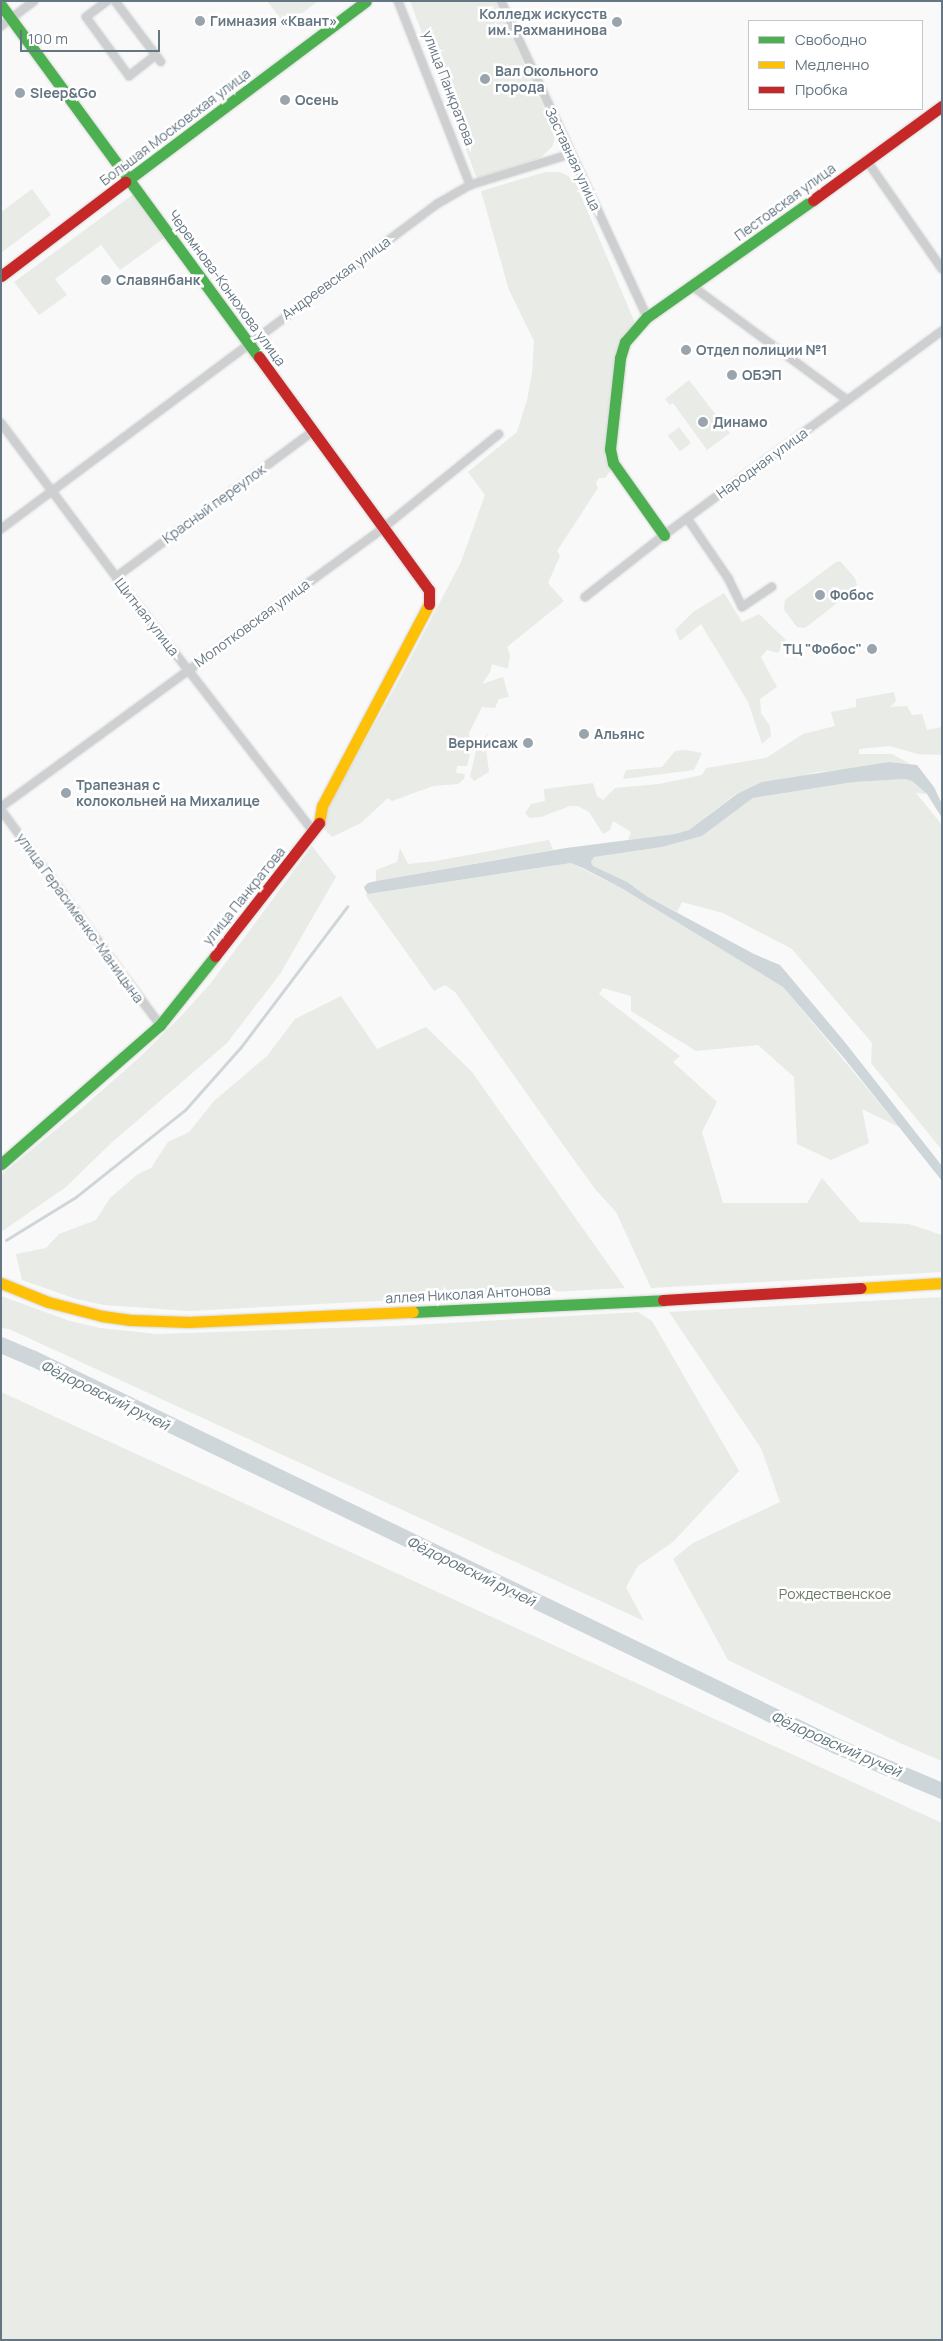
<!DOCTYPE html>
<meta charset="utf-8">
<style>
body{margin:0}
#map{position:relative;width:943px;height:2341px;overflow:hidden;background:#f9f9f9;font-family:Manrope,sans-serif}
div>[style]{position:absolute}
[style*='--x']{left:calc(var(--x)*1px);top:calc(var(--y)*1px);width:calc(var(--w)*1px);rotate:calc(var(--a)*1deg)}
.green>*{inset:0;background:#e8ebe6;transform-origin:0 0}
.water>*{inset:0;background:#ced6d9}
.stream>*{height:2.5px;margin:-1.25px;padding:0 1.25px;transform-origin:1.25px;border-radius:1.25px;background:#ced6d9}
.river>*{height:16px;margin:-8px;padding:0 8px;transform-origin:8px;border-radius:8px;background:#ced6d9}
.roads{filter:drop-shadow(0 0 1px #d5d6d7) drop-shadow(0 0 1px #d5d6d7)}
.street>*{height:8px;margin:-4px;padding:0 4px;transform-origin:4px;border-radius:4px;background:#cecfd0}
.fast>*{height:11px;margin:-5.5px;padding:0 5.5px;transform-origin:5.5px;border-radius:5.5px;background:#4caf50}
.slow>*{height:11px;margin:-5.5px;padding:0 5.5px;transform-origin:5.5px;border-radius:5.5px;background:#ffc107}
.jam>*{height:11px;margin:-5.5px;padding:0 5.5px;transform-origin:5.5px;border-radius:5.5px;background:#c62828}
.dots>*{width:14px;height:14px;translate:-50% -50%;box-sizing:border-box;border:2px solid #fff;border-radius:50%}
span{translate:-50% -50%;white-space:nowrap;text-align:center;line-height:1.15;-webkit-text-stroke:5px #fff;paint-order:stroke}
.poi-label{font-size:14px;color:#657683;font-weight:700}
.right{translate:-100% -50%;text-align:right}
.left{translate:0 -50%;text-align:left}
.street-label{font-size:14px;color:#657683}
.park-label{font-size:14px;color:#687a64}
.water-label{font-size:15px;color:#60757c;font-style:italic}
.frame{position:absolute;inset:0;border:2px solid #657683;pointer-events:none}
.legend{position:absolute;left:748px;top:20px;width:175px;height:90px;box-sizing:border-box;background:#fff;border:1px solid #c1c8cd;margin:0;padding:6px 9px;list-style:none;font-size:15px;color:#657683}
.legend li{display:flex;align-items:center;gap:10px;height:25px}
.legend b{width:25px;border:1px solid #c1c8cd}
.scale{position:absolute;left:20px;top:30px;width:140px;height:22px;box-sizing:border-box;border:2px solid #657683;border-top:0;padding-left:6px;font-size:15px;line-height:18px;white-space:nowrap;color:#657683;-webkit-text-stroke:4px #fff;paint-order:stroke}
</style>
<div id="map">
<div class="green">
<div style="clip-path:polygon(267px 1px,318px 1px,286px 26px)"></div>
<div style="clip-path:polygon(410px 1px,495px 1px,556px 135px,552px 147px,540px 158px,477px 179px)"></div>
<div style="clip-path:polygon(545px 172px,560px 172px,572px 178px,576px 184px,635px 323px,627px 332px,606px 448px,605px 457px,611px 470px,605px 478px,599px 478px,596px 483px,598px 488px,557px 551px,560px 556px,548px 583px,564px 601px,507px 647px,510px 655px,508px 669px,492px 664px,490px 672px,482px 684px,503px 677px,509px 697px,499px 699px,495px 708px,482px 707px,469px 733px,471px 751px,467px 766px,457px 766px,456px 773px,465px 774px,464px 779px,458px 784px,433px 786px,392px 801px,388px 798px,361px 823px,332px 837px,323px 828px,329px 805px,398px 682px,461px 562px,485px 495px,468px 472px,517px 432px,527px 400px,532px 373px,534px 341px,509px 290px,481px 191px)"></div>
<div style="clip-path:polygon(32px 189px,51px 215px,1px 253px,1px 212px)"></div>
<div style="clip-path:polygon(135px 193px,167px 236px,120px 270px,101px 245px,55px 279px,67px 295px,39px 315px,14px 282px)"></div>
<div style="clip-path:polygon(689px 380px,730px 433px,707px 450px,673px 403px,670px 405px,665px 399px)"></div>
<div style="left:679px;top:427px;width:20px;height:14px;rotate:53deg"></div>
<div style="clip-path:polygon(840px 561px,855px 578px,857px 585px,854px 590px,805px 628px,797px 627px,784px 610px,785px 600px,836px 562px)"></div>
<div style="clip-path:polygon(724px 593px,742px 622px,759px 614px,786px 640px,778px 653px,767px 650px,761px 657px,777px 687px,760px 699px,761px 713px,770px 726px,771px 736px,762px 744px,748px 702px,701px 624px,680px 641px,675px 630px,693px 612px)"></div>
<div style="clip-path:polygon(894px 692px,896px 701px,890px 707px,907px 706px,912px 715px,922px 714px,927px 730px,942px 727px,942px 755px,918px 754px,890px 746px,859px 749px,859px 754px,892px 754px,910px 764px,889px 762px,854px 769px,817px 772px,736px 794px,689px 830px,675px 834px,628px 840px,631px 832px,613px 821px,610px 830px,603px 834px,589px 812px,578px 806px,570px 806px,541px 817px,530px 818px,525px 813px,531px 804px,545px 801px,544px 789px,593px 783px,597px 796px,603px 800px,615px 788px,659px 784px,702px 775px,706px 768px,766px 758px,803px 734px,835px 726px,831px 712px,856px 707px,856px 699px)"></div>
<div style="clip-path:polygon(488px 733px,485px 741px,489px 772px,474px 781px,470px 776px,477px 747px)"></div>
<div style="clip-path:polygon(686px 750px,702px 753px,694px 770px,623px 779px,626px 770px,662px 767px,675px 751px)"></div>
<div style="clip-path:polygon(905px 779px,912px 781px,927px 794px,916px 793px,942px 825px,942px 1150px,871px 1063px,872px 1043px,792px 949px,723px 913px,682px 902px,677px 912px,648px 897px,636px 888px,593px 866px,591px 862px,594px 857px,662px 847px,702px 836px,753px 798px,854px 782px)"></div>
<div style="clip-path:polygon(549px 840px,553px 850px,376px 881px,376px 870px,397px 862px,400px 848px,408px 864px,436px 861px)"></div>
<div style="clip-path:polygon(312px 846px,336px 877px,280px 974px,227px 1043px,109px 1145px,66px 1187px,1px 1232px,1px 1175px,82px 1108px,141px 1056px,180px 1017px,210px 984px)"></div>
<div style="clip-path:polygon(571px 863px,623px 889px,783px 987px,899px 1127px,862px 1109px,869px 1143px,831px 1160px,797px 1144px,794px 1077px,758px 1045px,696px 1051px,631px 1011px,631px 996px,603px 988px,599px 994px,680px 1056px,673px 1062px,717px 1102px,702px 1132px,723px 1203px,807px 1203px,822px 1178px,860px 1222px,909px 1224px,942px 1235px,942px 1272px,651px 1288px,616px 1212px,595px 1189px,561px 1142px,455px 992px,445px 985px,434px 991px,366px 896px,367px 892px,369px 894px)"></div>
<div style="clip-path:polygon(341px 996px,377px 1049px,426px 1027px,472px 1072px,625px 1288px,189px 1311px,104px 1305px,76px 1299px,22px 1280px,16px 1254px,46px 1248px,59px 1234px,96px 1220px,110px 1198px,138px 1174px,151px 1168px,168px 1142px,189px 1132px,214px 1101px,267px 1056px,295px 1019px)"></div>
<div style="clip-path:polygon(1px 1296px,70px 1321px,100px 1328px,157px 1334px,396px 1326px,638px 1312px,652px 1321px,739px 1471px,673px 1542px,638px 1566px,626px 1587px,644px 1621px,9px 1329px,1px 1328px)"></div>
<div style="clip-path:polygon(942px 1297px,942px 1761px,902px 1744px,728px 1660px,673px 1559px,693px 1543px,780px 1502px,761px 1448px,669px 1312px)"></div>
<div style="clip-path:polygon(1px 1392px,942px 1823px,942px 2340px,1px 2340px)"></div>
</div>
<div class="water">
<div style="clip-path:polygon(889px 762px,917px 765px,934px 787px,942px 804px,942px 818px,927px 794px,912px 781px,905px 779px,854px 782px,753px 798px,702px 836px,662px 847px,594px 857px,591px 862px,593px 866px,627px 882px,648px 897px,754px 954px,780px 965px,844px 1041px,942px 1166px,942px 1181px,844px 1058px,783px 987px,623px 889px,585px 869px,571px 863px,368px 894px,365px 890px,364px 887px,368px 883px,376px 881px,566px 848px,675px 834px,689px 830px,737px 794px,762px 782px)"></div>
</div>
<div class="stream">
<div style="--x:6;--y:1240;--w:82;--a:-31.6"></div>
<div style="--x:76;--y:1197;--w:139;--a:-38.6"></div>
<div style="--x:185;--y:1110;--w:84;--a:-48.4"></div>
<div style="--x:241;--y:1047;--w:176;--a:-52.9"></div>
</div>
<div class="river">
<div style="--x:1;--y:1345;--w:34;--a:23"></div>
<div style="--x:32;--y:1358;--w:893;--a:25.76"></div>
<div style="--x:836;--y:1746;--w:115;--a:23"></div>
</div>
<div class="roads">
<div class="street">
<div style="--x:107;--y:1;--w:26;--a:143"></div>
<div style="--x:86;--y:17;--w:73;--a:53.9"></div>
<div style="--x:129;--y:76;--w:33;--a:-38"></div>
<div style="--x:115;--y:1;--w:76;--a:53"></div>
<div style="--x:398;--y:1;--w:198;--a:68.6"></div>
<div style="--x:501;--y:1;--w:348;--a:65.2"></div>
<div style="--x:1;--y:26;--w:41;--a:-37.1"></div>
<div style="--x:867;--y:161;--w:131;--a:55.2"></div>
<div style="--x:692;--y:286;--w:192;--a:36.3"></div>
<div style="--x:1;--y:423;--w:192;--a:53.2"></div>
<div style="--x:116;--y:577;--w:323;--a:52.2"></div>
<div style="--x:687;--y:518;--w:73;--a:55.7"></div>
<div style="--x:728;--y:578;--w:32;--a:64"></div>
<div style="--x:742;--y:607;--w:36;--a:-34"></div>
<div style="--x:1;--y:529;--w:544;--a:-36.7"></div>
<div style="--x:437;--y:204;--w:38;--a:-30"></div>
<div style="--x:470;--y:185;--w:105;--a:-17.2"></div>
<div style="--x:116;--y:577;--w:245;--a:-36.5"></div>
<div style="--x:585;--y:597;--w:100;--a:-38.1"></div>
<div style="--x:664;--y:535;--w:345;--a:-36.3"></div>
<div style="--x:1;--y:807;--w:473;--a:-36.1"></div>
<div style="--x:383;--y:528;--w:149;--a:-39"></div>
<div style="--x:1;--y:810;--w:267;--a:53.5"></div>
</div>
<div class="fast">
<div style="--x:1;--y:5;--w:436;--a:53.8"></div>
<div style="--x:125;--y:182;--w:301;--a:-36.9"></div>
<div style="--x:664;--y:535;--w:88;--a:-125.3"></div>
<div style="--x:613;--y:463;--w:14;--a:-102"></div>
<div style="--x:610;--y:449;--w:92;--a:-83.7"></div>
<div style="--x:620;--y:358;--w:17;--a:-73"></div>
<div style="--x:625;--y:342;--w:33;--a:-49"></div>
<div style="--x:647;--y:317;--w:203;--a:-35.2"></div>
<div style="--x:1;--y:1164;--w:211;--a:-41.2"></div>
<div style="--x:160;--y:1025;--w:88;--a:-51.4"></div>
<div style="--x:413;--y:1312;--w:250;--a:-2.7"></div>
</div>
<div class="slow">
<div style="--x:319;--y:823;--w:17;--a:-80"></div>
<div style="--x:322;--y:806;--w:229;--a:-62.1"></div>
<div style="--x:1;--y:1283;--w:51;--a:22"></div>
<div style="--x:48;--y:1302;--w:56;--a:14.5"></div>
<div style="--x:102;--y:1316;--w:29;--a:8"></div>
<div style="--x:131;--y:1320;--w:58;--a:2"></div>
<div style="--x:189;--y:1322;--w:224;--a:-2.6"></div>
<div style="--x:861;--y:1288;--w:81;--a:-3.5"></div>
</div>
<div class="jam">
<div style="--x:813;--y:200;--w:160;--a:-36.1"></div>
<div style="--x:1;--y:276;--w:156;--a:-37.2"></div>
<div style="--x:259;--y:357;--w:288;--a:53.9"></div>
<div style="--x:429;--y:590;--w:14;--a:90"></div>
<div style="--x:215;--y:956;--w:169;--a:-52"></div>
<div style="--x:663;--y:1300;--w:198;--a:-3.5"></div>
</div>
</div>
<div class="dots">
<div style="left:200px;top:21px;background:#99a4ac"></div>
<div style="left:617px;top:22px;background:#99a4ac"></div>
<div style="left:485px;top:79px;background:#99a4ac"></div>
<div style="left:20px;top:93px;background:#99a4ac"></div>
<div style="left:285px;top:100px;background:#99a4ac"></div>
<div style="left:106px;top:280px;background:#99a4ac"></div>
<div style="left:686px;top:350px;background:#99a4ac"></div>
<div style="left:732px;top:375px;background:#99a4ac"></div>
<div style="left:703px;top:422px;background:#99a4ac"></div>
<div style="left:820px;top:595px;background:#99a4ac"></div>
<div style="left:872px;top:649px;background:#99a4ac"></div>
<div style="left:584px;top:734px;background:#99a4ac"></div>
<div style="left:528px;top:743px;background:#99a4ac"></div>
<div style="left:66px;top:793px;background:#99a4ac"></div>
</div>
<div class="poi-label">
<span class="right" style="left:607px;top:22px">Колледж искусств<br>им. Рахманинова</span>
<span class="left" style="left:210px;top:21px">Гимназия «Квант»</span>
<span class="left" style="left:495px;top:79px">Вал Окольного<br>города</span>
<span class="left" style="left:30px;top:93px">Sleep&amp;Go</span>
<span class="left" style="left:295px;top:100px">Осень</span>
<span class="left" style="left:116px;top:280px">Славянбанк</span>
<span class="left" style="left:696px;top:350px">Отдел полиции №1</span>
<span class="left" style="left:742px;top:375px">ОБЭП</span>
<span class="left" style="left:713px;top:422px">Динамо</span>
<span class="left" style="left:830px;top:595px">Фобос</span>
<span class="right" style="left:862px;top:649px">ТЦ "Фобос"</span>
<span class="left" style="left:594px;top:734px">Альянс</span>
<span class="right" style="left:518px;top:743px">Вернисаж</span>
<span class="left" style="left:76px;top:793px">Трапезная с<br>колокольней на Михалице</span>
</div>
<div class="street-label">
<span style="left:449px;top:88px;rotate:69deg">улица Панкратова</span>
<span style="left:175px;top:127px;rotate:-37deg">Большая Московская улица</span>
<span style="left:573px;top:159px;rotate:65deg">Заставная улица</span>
<span style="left:785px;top:202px;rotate:-36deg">Пестовская улица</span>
<span style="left:336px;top:278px;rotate:-36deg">Андреевская улица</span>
<span style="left:227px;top:288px;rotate:54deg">Черемнова-Конюхова улица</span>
<span style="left:762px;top:463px;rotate:-36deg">Народная улица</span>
<span style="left:214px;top:504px;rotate:-36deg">Красный переулок</span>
<span style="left:147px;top:617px;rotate:52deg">Щитная улица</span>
<span style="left:252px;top:623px;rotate:-36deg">Молотковская улица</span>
<span style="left:244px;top:896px;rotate:-51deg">улица Панкратова</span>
<span style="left:80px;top:918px;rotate:54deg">улица Герасименко-Маницына</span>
<span style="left:468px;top:1294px;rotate:-3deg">аллея Николая Антонова</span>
</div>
<div class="park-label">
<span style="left:835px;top:1594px">Рождественское</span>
</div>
<div class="water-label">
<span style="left:105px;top:1395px;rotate:26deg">Фёдоровский ручей</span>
<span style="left:471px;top:1571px;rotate:26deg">Фёдоровский ручей</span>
<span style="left:836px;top:1744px;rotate:24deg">Фёдоровский ручей</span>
</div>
<div class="frame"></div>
<ul class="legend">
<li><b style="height:6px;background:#4caf50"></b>Свободно</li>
<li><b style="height:6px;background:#ffc107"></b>Медленно</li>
<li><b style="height:6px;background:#c62828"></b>Пробка</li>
</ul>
<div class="scale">100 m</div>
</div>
